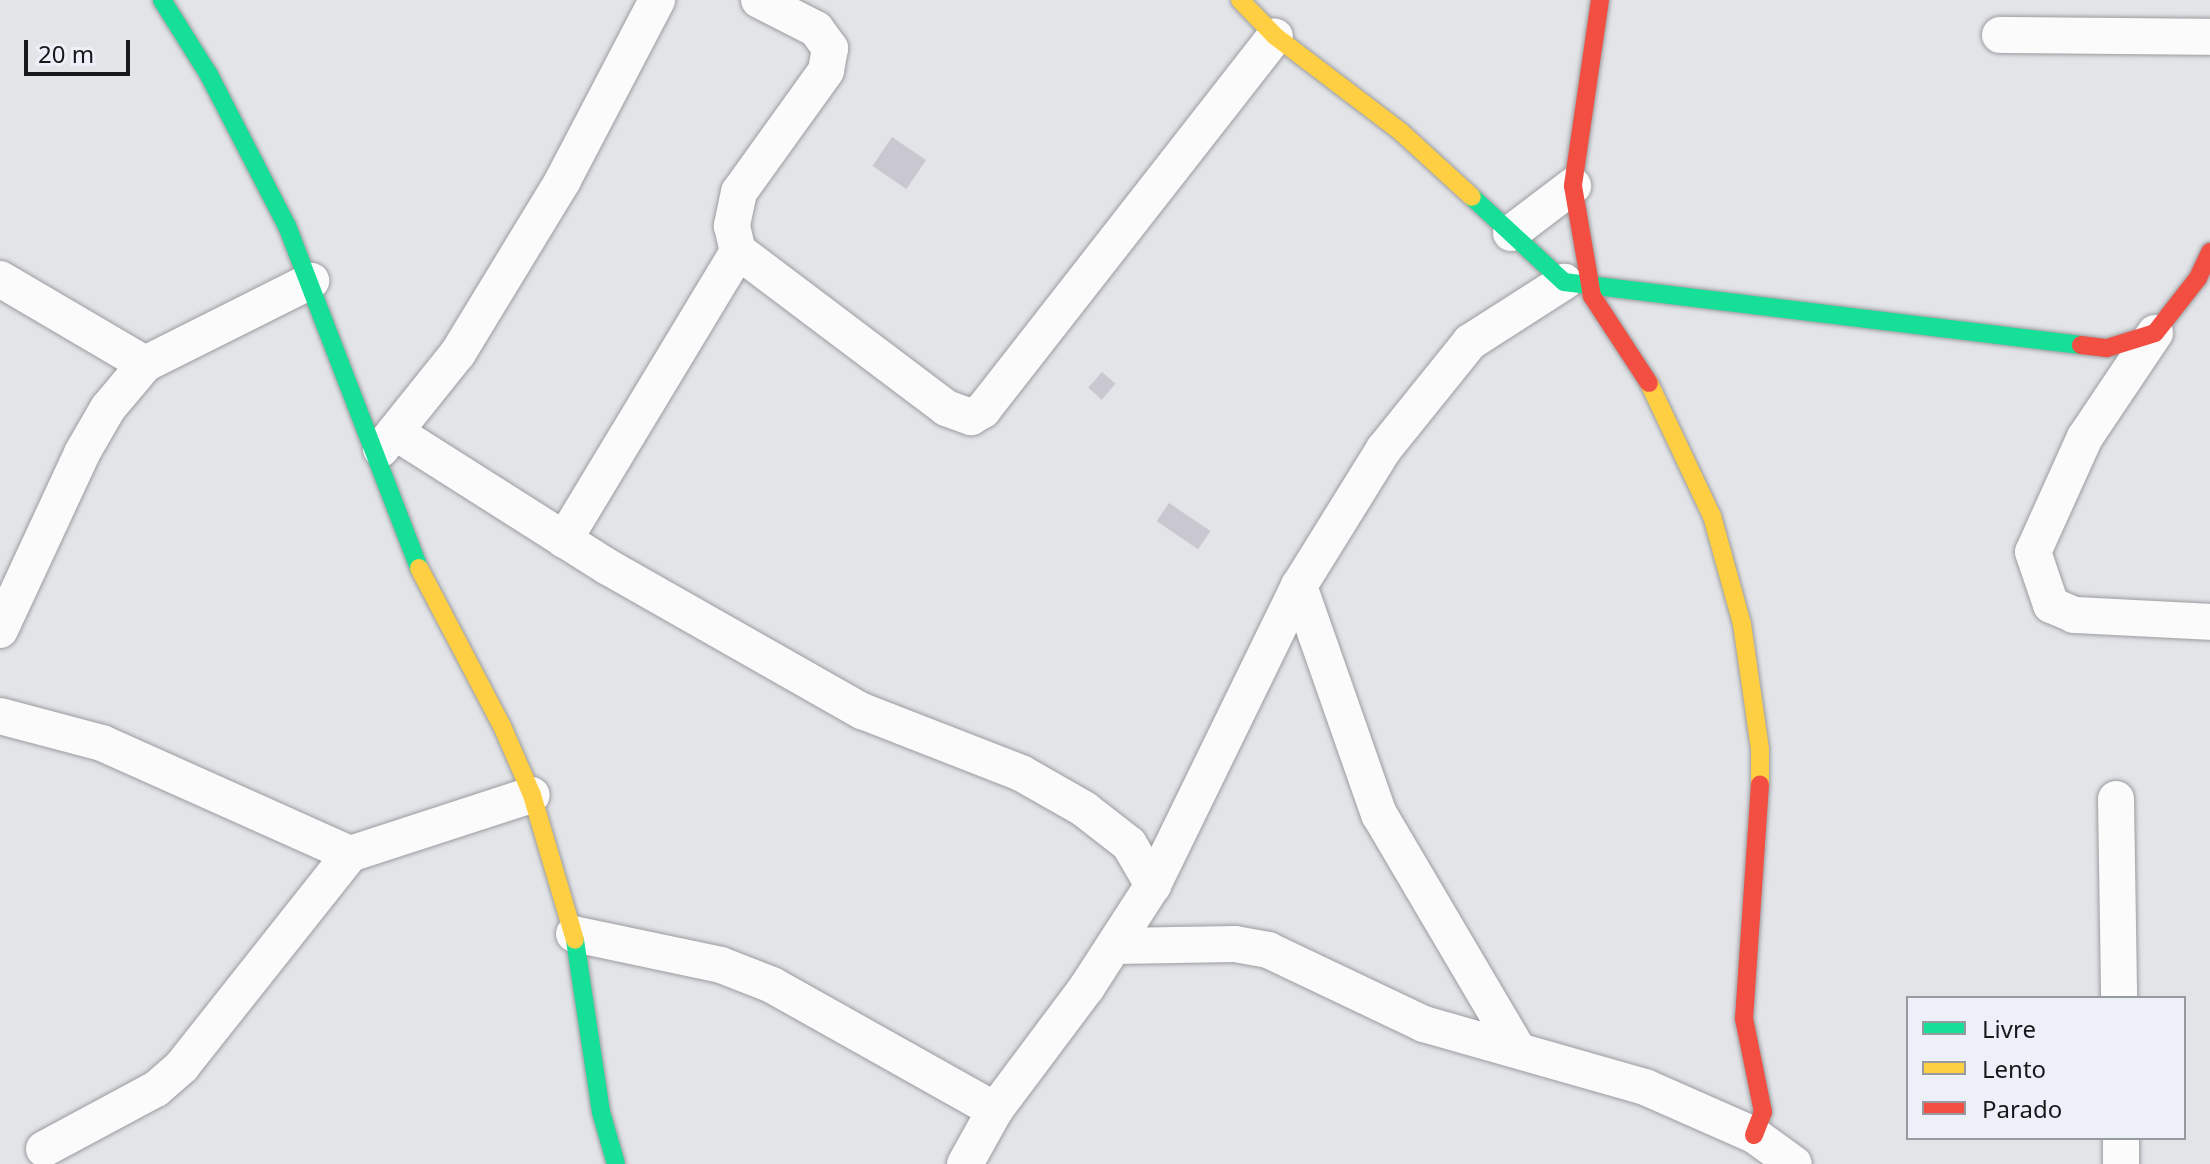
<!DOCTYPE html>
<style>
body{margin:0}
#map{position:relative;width:2210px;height:1164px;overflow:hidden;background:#e2e4e8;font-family:"Noto Sans",sans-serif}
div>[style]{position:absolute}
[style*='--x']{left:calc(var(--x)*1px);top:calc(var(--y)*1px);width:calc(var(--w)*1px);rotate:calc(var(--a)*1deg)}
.building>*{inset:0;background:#c9c7cf;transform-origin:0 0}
.roads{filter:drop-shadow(0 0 2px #9b9c9f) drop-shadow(0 0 2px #9b9c9f)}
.street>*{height:36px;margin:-18px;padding:0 18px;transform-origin:18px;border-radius:18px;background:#fbfbfc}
.fast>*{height:18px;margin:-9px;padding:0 9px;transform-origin:9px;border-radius:9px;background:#16e098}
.slow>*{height:18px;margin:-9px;padding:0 9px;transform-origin:9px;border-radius:9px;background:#ffcf43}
.jam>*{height:18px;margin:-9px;padding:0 9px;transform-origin:9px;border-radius:9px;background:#f24e42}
span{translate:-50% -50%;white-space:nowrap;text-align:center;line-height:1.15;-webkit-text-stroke:6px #edf0f8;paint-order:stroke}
.legend{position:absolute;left:1906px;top:996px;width:280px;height:144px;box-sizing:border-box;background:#edf0f8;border:2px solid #979a9f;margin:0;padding:10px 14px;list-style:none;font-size:24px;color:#17181a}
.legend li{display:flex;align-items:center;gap:16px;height:40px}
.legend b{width:40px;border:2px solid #979a9f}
.scale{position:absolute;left:24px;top:40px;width:106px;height:36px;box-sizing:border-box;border:4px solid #17181a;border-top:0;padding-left:10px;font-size:24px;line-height:28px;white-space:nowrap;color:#17181a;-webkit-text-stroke:6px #edf0f8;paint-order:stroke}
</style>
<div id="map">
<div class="building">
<div style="left:892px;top:137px;width:41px;height:35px;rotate:34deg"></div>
<div style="left:1102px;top:372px;width:18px;height:21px;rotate:41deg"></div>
<div style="left:1169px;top:503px;width:50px;height:22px;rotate:34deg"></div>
</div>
<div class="roads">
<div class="street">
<div style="--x:759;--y:0;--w:64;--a:27"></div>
<div style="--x:816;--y:29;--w:24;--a:54"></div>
<div style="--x:830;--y:48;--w:23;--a:100"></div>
<div style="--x:826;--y:71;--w:149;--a:125.7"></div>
<div style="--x:739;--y:192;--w:35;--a:102"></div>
<div style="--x:732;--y:226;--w:26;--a:77"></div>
<div style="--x:738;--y:251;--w:261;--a:37"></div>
<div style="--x:946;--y:408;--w:27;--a:20"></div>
<div style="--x:971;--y:417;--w:14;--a:-30"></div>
<div style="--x:983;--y:410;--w:474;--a:-52"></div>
<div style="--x:2000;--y:35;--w:210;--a:0.5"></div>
<div style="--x:1511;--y:233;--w:78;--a:-37.2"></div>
<div style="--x:0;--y:279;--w:168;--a:30.4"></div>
<div style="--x:2155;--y:333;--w:125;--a:123.9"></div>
<div style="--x:2085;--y:437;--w:126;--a:114.3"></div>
<div style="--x:2033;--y:552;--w:56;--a:71.2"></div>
<div style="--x:2051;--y:605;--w:25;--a:23"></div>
<div style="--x:2074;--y:615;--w:136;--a:2.9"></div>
<div style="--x:395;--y:432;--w:252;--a:32.4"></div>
<div style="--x:608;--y:567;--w:292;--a:29.6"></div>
<div style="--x:862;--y:711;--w:171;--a:21.3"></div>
<div style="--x:1021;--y:773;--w:73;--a:29.7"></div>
<div style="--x:1084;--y:809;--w:57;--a:37.9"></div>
<div style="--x:1129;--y:844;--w:48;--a:59.7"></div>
<div style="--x:381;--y:449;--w:123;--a:-51.3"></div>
<div style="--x:458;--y:353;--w:202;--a:-58.7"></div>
<div style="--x:563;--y:180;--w:203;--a:-62.4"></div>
<div style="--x:564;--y:540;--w:337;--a:-58.9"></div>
<div style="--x:1299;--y:586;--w:242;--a:70.7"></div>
<div style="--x:1379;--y:814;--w:274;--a:59.5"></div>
<div style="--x:0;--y:630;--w:195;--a:-65.1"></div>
<div style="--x:82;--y:453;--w:52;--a:-60"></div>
<div style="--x:108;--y:408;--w:57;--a:-49.9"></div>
<div style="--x:145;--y:364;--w:186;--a:-26.6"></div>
<div style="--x:0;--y:716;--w:106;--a:14.8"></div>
<div style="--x:102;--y:743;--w:272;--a:24.1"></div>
<div style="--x:350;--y:854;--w:191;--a:-18"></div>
<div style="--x:2116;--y:799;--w:199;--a:89.1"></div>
<div style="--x:574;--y:934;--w:150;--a:11.9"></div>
<div style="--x:721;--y:965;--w:55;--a:21.4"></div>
<div style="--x:772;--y:985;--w:256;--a:29.3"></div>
<div style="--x:1116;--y:946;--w:119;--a:-1"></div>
<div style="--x:1235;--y:944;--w:34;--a:10"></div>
<div style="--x:1268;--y:950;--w:173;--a:25.4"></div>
<div style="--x:1424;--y:1024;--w:230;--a:15.9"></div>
<div style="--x:1645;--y:1087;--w:119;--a:23.8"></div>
<div style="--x:1754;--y:1135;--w:49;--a:35.9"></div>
<div style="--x:2121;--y:1138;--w:26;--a:90"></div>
<div style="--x:44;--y:1149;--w:127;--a:-28.2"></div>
<div style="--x:156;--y:1089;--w:35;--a:-41"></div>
<div style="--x:182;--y:1066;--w:270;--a:-51.6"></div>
<div style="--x:965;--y:1164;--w:62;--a:-60.9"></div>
<div style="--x:995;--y:1110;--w:154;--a:-53.2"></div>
<div style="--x:1087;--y:987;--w:121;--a:-57.1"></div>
<div style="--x:1153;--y:885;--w:333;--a:-64"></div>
<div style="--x:1299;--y:586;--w:161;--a:-58.2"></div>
<div style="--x:1384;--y:449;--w:137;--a:-51.2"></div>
<div style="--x:1470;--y:342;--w:112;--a:-32.6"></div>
</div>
<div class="fast">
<div style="--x:162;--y:0;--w:89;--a:57.9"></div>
<div style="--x:209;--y:75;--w:170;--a:62.7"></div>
<div style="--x:287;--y:226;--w:367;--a:68.9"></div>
<div style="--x:1472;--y:197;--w:125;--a:42.7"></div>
<div style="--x:1564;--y:282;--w:521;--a:6.95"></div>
<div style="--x:575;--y:940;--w:174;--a:81.4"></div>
<div style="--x:601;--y:1112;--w:54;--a:73.9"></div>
</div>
<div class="slow">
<div style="--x:1240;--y:0;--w:50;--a:45.8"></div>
<div style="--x:1275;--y:36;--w:158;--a:37.3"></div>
<div style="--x:1401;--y:132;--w:96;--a:42.5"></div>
<div style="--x:1649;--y:383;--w:147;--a:64.7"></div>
<div style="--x:1712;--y:516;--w:112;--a:74.5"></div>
<div style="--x:1742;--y:624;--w:126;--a:81.8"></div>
<div style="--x:1760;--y:749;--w:36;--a:90"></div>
<div style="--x:419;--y:568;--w:178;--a:62.3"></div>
<div style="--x:502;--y:726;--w:75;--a:66.5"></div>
<div style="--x:532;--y:795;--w:151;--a:73.5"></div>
</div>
<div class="jam">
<div style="--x:1600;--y:0;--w:188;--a:98.3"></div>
<div style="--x:1573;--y:186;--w:112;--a:80.2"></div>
<div style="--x:1592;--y:296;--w:104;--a:56.8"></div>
<div style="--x:2081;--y:345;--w:26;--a:7"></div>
<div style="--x:2107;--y:348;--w:50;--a:-17.4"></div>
<div style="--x:2155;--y:333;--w:70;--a:-52"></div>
<div style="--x:2198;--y:278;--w:29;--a:-65"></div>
<div style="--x:1754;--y:1135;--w:25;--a:-69"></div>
<div style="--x:1763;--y:1112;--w:95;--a:-101.5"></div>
<div style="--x:1744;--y:1019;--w:235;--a:-86.1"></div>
</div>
</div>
<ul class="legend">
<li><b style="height:10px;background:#16e098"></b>Livre</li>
<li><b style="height:10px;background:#ffcf43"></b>Lento</li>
<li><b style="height:10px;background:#f24e42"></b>Parado</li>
</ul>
<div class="scale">20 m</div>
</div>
